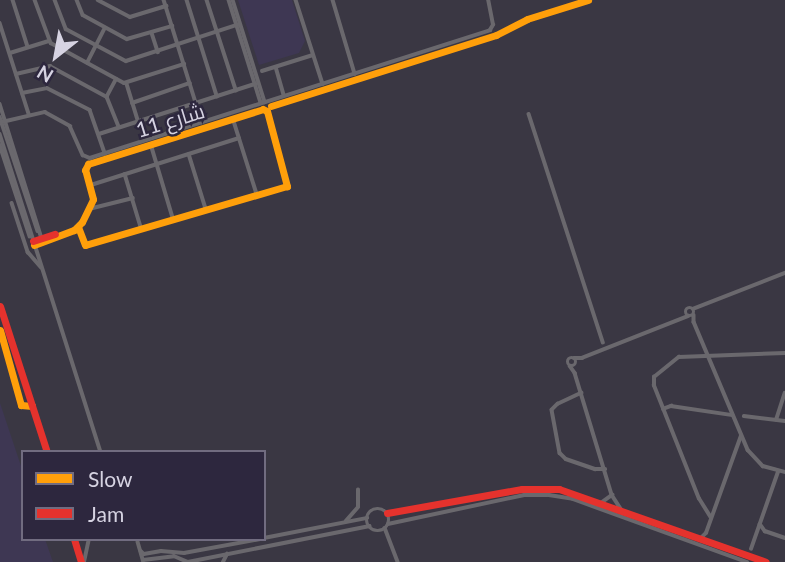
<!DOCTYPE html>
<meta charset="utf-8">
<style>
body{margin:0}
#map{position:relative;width:785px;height:562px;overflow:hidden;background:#3a3743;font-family:Lato,Cairo,sans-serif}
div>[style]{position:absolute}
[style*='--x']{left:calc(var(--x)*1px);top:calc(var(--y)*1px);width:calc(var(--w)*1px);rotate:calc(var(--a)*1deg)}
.built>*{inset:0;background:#3e3753}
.street>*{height:3.5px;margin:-1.75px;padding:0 1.75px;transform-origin:1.75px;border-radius:1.75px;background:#6a686d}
.street>.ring{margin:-1.75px;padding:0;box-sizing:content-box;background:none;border:3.5px solid #6a686d;border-radius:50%}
.slow>*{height:7px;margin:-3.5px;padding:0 3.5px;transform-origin:3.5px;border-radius:3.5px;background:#ff9f0a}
.jam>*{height:7px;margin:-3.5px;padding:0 3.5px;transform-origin:3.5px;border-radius:3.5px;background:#e5322d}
span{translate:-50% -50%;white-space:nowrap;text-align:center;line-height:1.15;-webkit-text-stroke:5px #2d273e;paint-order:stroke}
.street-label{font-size:21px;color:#d6d3e2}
.legend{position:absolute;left:21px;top:450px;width:245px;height:91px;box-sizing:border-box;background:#2d273e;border:2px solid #716c80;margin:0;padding:9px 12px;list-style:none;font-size:21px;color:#d6d3e2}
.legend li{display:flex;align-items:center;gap:14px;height:35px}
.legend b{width:35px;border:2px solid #716c80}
.north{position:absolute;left:21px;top:21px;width:70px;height:70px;-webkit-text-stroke:5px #2d273e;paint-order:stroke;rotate:211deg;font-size:19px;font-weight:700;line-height:28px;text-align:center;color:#d6d3e2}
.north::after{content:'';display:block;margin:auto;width:24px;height:32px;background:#d6d3e2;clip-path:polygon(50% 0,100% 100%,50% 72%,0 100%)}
</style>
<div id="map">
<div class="built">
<div style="clip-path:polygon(238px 0,292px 0,305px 41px,299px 53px,259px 65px)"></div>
<div style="clip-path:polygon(0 403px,23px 472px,23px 539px,45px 539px,53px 562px,0 562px)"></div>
</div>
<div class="street">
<div style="--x:13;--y:0;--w:49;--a:72.3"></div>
<div style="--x:35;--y:0;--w:46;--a:69.6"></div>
<div style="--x:51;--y:43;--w:83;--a:28.7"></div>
<div style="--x:124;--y:83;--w:63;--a:-17.6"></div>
<div style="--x:55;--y:0;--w:31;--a:69"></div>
<div style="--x:66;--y:29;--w:68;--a:28.1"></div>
<div style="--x:126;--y:61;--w:117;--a:-18"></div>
<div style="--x:77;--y:0;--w:16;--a:68"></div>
<div style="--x:83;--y:15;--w:50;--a:28.6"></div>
<div style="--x:127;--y:39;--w:47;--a:-16.1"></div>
<div style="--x:98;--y:0;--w:36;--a:28"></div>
<div style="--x:130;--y:17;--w:38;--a:-17"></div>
<div style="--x:164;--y:0;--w:128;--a:72.7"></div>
<div style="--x:187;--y:0;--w:101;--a:72.6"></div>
<div style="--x:207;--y:0;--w:95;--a:72.1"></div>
<div style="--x:229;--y:0;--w:108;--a:72.7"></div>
<div style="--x:233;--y:0;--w:107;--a:72.6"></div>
<div style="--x:296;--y:0;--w:88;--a:72.2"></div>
<div style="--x:333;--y:0;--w:77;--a:73.4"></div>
<div style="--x:0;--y:23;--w:96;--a:72.3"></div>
<div style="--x:152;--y:33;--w:20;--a:72"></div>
<div style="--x:10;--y:53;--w:41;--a:-17.1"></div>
<div style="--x:87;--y:63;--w:39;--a:-63"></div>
<div style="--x:276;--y:67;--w:29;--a:74"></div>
<div style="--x:262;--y:71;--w:53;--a:-17.4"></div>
<div style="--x:16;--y:74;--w:35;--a:-13"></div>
<div style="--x:50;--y:66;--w:65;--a:28.5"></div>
<div style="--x:107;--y:97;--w:32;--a:68"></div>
<div style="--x:127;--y:84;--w:39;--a:73"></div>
<div style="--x:22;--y:93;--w:25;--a:-11"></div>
<div style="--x:47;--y:88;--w:48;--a:27.1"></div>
<div style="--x:90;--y:110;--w:46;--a:70.8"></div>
<div style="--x:107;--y:96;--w:19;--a:-62"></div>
<div style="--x:132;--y:103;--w:61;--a:-19"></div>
<div style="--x:0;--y:104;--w:141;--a:72.7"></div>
<div style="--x:529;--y:114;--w:240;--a:72"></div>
<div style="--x:0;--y:117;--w:120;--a:71.6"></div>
<div style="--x:233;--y:118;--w:80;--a:72.5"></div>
<div style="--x:2;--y:122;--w:44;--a:-13.1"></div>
<div style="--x:45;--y:112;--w:29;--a:29"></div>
<div style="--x:70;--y:126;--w:32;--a:66"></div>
<div style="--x:83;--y:155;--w:8;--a:23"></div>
<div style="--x:90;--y:158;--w:420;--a:-17.7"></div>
<div style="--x:490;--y:30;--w:6;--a:-59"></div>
<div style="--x:493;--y:25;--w:25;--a:-101"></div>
<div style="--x:0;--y:134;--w:334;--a:72.4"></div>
<div style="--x:99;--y:134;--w:164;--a:-17.8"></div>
<div style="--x:151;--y:144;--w:77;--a:73.4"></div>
<div style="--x:0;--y:145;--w:96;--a:71.8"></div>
<div style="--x:189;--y:154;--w:58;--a:72.8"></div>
<div style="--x:125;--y:174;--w:55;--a:73.2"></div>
<div style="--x:91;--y:185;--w:155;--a:-17.6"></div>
<div style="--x:12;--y:203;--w:52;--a:71.9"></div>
<div style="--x:28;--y:252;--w:20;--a:49"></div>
<div style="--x:89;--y:209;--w:45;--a:-14"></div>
<div class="ring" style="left:685.5px;top:307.5px;width:5.5px;height:5.5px"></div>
<div style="--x:693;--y:309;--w:99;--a:-21.4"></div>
<div style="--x:694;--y:315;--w:7;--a:90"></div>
<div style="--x:694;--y:322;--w:139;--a:67.1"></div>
<div style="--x:748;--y:450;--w:22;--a:47"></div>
<div style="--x:763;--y:466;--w:23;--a:15"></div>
<div class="ring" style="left:567.5px;top:357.5px;width:5.5px;height:5.5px"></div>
<div style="--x:574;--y:358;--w:8;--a:0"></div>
<div style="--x:582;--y:358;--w:114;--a:-21.6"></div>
<div style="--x:570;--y:366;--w:9;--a:54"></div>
<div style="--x:575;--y:373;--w:127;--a:73.1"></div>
<div style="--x:612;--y:495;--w:17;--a:57"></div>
<div style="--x:582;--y:393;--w:26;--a:155"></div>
<div style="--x:558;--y:404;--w:8;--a:135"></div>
<div style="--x:552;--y:410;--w:44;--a:79.5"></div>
<div style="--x:560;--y:453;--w:8;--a:45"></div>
<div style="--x:566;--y:459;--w:31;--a:19"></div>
<div style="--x:595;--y:469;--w:10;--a:0"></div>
<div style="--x:663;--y:409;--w:9;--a:-21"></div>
<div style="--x:671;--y:406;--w:62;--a:8.4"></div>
<div style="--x:744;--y:416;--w:41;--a:7"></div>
<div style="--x:776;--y:420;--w:28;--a:-72"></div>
<div style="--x:601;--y:503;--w:14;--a:-36"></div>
<div class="ring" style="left:367px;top:509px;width:18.5px;height:18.5px"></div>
<div style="--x:711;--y:518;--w:22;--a:-122"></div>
<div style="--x:699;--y:499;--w:122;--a:-111.7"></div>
<div style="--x:654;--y:386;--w:9;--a:-90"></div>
<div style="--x:654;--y:377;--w:32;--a:-39"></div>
<div style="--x:679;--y:357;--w:106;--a:-2.2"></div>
<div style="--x:346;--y:521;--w:18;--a:-49"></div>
<div style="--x:358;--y:507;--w:17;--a:-90"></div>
<div style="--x:388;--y:524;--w:139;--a:-12"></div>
<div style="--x:524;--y:495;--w:25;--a:0"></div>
<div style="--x:549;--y:495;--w:24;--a:9"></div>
<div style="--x:573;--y:499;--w:185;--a:19.9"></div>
<div style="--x:760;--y:524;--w:9;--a:54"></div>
<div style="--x:765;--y:531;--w:21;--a:19"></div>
<div style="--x:385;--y:528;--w:36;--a:69"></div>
<div style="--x:264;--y:538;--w:105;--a:-11"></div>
<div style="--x:701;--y:538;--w:7;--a:-45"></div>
<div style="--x:706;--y:533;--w:103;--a:-70.2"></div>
<div style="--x:138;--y:542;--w:19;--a:74"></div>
<div style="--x:143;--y:560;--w:31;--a:-7"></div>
<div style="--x:174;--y:556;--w:15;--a:23"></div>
<div style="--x:188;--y:562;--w:185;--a:-11.2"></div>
<div style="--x:751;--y:549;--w:82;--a:-70.7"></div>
<div style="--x:141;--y:551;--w:4;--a:45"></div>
<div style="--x:144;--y:554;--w:17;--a:-10"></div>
<div style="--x:161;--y:551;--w:23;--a:5"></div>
<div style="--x:184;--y:553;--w:77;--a:-10.4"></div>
<div style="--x:84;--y:562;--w:24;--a:-78"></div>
<div style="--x:223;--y:562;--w:9;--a:-63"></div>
</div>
<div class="slow">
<div style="--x:271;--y:106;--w:236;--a:-17.5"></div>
<div style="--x:496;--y:35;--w:35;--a:-27"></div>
<div style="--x:527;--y:19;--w:64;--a:-17.3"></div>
<div style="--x:34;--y:245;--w:43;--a:-20.6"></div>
<div style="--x:74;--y:230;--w:11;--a:-45"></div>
<div style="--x:82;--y:222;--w:25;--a:-64"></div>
<div style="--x:93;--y:199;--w:30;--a:-105"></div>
<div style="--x:85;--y:170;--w:7;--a:-63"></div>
<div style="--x:88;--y:164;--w:183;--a:-17.4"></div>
<div style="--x:263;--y:109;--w:4;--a:27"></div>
<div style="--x:267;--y:111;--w:78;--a:75.1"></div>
<div style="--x:287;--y:186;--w:210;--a:163.7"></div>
<div style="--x:85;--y:245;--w:19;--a:-111"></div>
<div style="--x:0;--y:330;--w:78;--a:74.4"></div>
<div style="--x:21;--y:405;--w:11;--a:5"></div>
</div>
<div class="jam">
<div style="--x:33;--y:241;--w:23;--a:-18"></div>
<div style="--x:0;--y:306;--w:153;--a:72.2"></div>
<div style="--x:387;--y:513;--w:137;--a:-10.1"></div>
<div style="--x:522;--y:489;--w:37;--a:0"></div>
<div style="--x:559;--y:489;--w:219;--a:19.4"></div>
<div style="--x:74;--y:539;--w:24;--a:73"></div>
</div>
<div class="street-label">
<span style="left:170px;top:120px;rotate:-17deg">شارع 11</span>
</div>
<ul class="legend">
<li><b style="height:9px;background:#ff9f0a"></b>Slow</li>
<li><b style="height:9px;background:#e5322d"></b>Jam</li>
</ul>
<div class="north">N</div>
</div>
